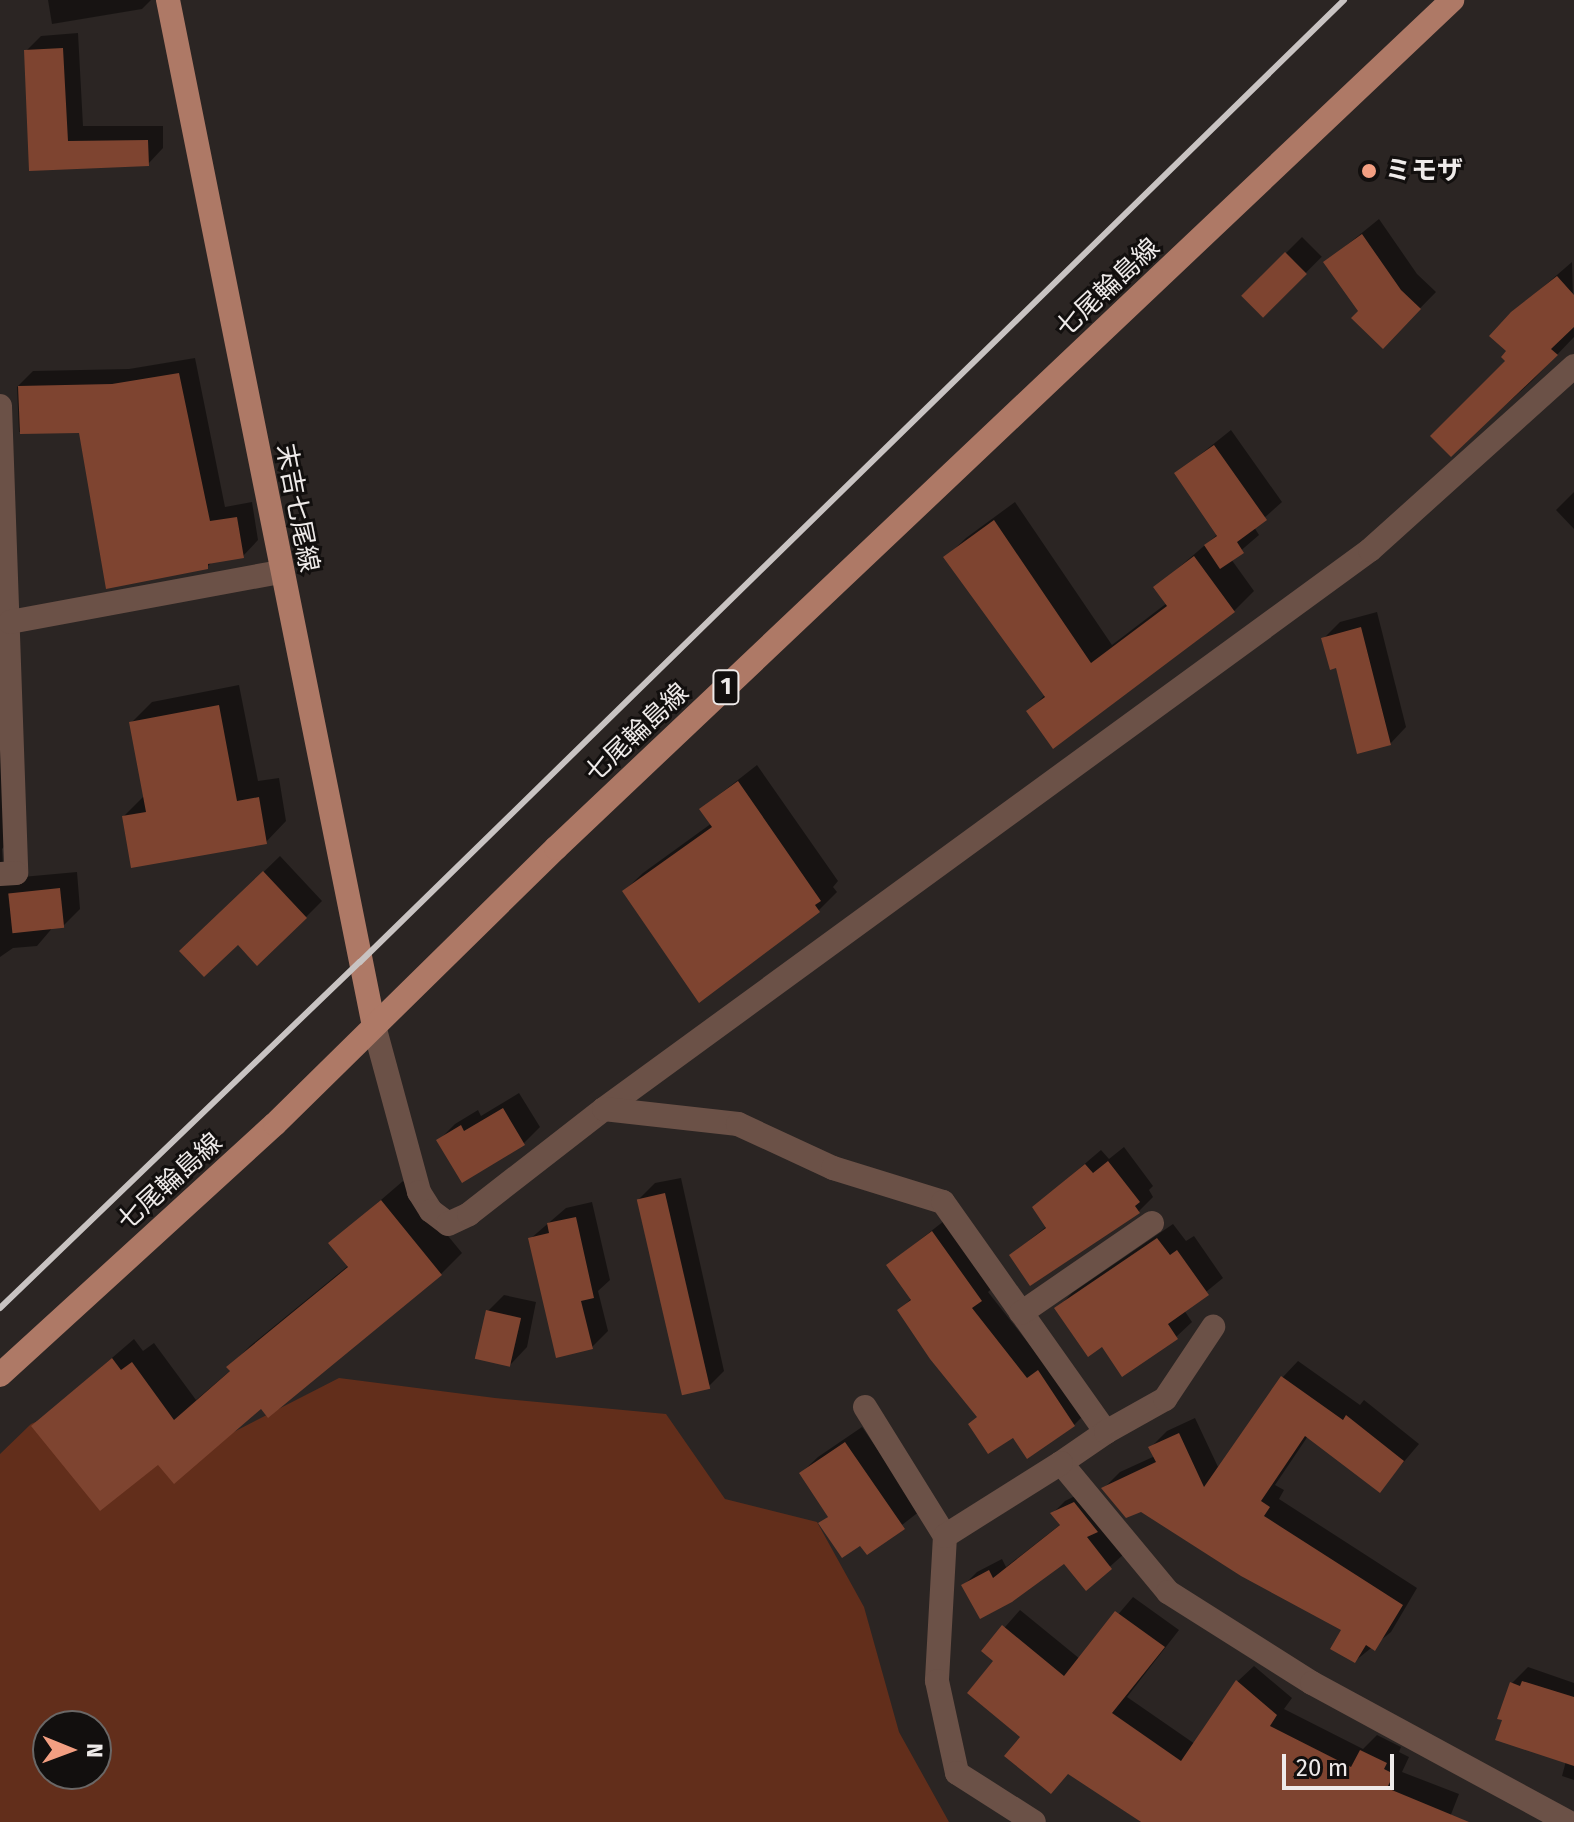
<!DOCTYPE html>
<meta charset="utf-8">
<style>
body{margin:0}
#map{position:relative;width:1574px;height:1822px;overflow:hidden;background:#2b2523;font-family:"Fira Sans","Noto Sans JP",sans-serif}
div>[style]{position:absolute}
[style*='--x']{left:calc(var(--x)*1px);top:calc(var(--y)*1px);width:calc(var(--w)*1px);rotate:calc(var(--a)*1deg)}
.green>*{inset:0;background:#622e1b}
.shadow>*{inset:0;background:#0007;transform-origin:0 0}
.building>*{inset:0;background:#7e4430;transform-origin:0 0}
.minor>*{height:24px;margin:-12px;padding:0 12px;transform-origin:12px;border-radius:12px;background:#6b5147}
.major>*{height:24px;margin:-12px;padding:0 12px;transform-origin:12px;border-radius:12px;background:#ae7966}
.rail>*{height:6px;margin:-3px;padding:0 3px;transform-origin:3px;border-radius:3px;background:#c8c3c2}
.dots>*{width:22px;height:22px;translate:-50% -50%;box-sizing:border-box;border:4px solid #120f0e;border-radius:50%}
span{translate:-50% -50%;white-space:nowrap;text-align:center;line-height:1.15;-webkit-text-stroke:6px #120f0e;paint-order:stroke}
.shield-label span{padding:2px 6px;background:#120f0e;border:2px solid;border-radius:6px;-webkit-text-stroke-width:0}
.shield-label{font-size:24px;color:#eeeae9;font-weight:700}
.poi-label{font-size:26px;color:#eeeae9;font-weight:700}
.left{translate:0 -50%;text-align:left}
.street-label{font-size:26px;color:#eeeae9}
.north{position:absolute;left:32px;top:1710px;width:80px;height:80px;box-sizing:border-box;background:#120f0e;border:2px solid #6a6766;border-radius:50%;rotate:91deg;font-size:22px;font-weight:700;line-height:32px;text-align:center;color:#eeeae9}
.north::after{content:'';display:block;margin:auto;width:28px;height:36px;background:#f39f82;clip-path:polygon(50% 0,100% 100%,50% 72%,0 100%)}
.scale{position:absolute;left:1282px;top:1754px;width:112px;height:36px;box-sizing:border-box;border:4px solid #eeeae9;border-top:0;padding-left:10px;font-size:24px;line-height:28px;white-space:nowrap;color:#eeeae9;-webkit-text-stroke:6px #120f0e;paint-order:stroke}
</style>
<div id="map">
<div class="green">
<div style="clip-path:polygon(evenodd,339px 1378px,495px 1398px,666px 1414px,725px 1499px,817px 1522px,864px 1607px,899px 1732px,949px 1822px,0 1822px,0 1454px,31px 1424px,67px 1408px,185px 1457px,339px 1378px,48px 1726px,96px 1726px,96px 1774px,48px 1774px,48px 1726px)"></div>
</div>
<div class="shadow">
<div style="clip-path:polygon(48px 0,151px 0,142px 9px,52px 24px)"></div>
<div style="clip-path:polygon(78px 33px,83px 126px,163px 126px,163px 148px,148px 164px,31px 169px,26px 51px,41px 36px)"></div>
<div style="clip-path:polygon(1379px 219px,1417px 274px,1436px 292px,1383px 346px,1326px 262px)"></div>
<div style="left:1302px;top:237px;width:28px;height:83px;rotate:45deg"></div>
<div style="clip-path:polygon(1572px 262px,1574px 337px,1532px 381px,1451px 454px,1507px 361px,1513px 313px)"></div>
<div style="clip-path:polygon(195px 358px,225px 507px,252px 502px,258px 540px,243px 556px,213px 561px,207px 567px,81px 431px,19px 432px,17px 387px,33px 371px,129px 369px)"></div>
<div style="clip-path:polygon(1231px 430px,1282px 502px,1254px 527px,1259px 535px,1231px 559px,1254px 591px,1234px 611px,1029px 711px,1045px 695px,946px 557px,966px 538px,1015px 502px,1112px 645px,1167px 603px,1156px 587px,1218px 534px,1176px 474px)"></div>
<div style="clip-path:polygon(1574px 492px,1574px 529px,1556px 510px)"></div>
<div style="clip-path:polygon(1377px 612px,1406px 727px,1390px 744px,1337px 665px,1324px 638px,1340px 622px)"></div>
<div style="clip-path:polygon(0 642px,8px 842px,2px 849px,3px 864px,11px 878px,77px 872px,80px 909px,63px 926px,54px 926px,37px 946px,13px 948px,0 957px)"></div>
<div style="clip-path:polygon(239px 685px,258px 781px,279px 778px,286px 821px,266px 842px,124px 816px,145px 795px,131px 723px,152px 702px)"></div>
<div style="clip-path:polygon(757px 765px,838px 881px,833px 887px,837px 892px,819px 910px,624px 891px,643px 873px,712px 823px,701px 809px)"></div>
<div style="clip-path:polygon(280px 856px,322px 901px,306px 917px,257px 963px,238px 943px,182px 951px)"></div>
<div style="clip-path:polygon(519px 1093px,540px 1127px,524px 1143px,439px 1140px,455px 1124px,478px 1110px,481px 1116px)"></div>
<div style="clip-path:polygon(1124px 1147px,1153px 1186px,1149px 1190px,1153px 1197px,1138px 1212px,1031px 1284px,1011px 1255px,1047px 1226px,1034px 1207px,1101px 1150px,1109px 1159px)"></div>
<div style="clip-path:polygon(681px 1178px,724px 1371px,708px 1387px,639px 1199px,655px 1183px)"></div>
<div style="clip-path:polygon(403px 1181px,462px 1253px,441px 1274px,261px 1406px,158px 1462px,33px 1426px,134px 1339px,143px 1351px,154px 1343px,196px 1400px,231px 1370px,229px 1367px,250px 1346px,349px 1265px,331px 1243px)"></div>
<div style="clip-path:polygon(592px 1202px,610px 1280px,598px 1291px,608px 1331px,592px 1347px,530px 1239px,566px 1208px)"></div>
<div style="clip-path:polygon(949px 1217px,997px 1284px,988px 1292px,1044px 1363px,1090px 1409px,1074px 1425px,1013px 1435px,979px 1415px,899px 1310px,912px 1298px,888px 1265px)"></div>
<div style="clip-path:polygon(1173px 1224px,1186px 1241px,1194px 1236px,1223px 1278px,1184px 1310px,1192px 1322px,1176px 1337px,1102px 1344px,1057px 1309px,1072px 1293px)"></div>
<div style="clip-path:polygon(504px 1295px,536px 1302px,527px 1347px,511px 1364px,488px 1311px)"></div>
<div style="clip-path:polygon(1298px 1361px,1360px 1405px,1364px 1400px,1419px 1444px,1379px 1491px,1308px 1436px,1275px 1485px,1284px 1490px,1279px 1499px,1417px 1588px,1391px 1632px,1355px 1661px,1344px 1629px,1104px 1488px,1120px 1472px,1155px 1456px,1151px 1447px,1167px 1431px,1195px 1418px,1219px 1469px,1282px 1378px)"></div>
<div style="clip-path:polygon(862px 1427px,920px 1511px,867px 1552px,861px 1543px,821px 1524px,830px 1515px,801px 1473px,818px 1457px)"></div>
<div style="clip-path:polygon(1087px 1490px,1124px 1554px,1086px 1588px,1065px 1561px,964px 1585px,977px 1572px,1002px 1559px,1006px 1567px,1061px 1524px,1053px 1513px,1065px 1501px)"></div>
<div style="clip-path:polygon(1133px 1597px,1179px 1630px,1127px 1697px,1195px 1744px,1238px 1681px,1254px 1666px,1292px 1698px,1284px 1709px,1363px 1749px,1377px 1735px,1401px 1747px,1399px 1752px,1409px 1757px,1402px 1772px,1459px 1794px,1450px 1817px,1455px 1822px,1141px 1822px,1069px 1772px,1022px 1736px,996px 1660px,984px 1651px,1020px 1610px,1080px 1659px)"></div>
<div style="clip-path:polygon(1528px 1667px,1574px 1683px,1574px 1780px,1562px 1776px,1566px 1761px,1511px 1684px)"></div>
</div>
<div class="building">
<div style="clip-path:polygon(63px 48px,68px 141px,148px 140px,149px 166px,29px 171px,24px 50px)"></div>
<div style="clip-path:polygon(1362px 234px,1401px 290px,1421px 309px,1383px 349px,1351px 318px,1358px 311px,1323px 262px)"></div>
<div style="left:1285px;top:252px;width:31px;height:62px;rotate:45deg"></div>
<div style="clip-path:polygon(1557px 276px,1574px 295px,1574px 327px,1551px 349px,1558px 355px,1451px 457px,1430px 436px,1505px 361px,1501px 357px,1506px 351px,1489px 336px,1511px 312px)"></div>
<div style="clip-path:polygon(179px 373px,210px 521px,237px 517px,244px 558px,208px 564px,208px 569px,106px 589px,79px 433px,20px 434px,18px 386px,112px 384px)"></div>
<div style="clip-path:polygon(1214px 445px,1267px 520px,1237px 542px,1244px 553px,1220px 569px,1204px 545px,1217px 536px,1174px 473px)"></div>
<div style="clip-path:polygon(994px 520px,1091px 663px,1167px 606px,1153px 587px,1194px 556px,1235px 612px,1053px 749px,1026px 711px,1045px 697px,943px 557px)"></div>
<div style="clip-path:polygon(1361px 627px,1391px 745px,1357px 754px,1336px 668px,1330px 670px,1321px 638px)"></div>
<div style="clip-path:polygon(219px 705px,237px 801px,259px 797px,267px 844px,131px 868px,122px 816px,146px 812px,129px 722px)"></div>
<div style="clip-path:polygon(738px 781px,821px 901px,815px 905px,820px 912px,699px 1003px,622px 891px,712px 827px,699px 809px)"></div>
<div style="clip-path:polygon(263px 871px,307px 918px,257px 966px,238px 945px,204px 977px,179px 951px)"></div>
<div style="left:60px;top:888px;width:40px;height:52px;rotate:84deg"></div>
<div style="clip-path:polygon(503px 1108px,525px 1145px,462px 1183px,436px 1140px,461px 1125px,464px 1131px)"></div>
<div style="clip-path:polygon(1108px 1161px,1140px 1202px,1135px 1206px,1140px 1213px,1030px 1286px,1009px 1255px,1046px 1228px,1032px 1207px,1085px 1164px,1093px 1173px)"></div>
<div style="left:665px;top:1193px;width:201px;height:29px;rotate:77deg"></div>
<div style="clip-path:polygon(381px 1200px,442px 1275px,268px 1418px,261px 1409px,174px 1484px,158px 1465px,100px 1511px,31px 1426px,112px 1358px,121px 1370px,132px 1362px,174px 1420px,230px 1371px,226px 1367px,348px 1267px,328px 1243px)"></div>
<div style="clip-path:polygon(576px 1217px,594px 1298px,581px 1301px,593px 1349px,556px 1358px,528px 1238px,549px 1233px,547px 1223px)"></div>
<div style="clip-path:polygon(932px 1231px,982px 1301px,972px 1308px,1027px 1378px,1038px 1370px,1075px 1426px,1027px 1459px,1013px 1438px,988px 1454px,968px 1424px,977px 1417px,930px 1359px,897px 1310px,911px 1300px,886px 1265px)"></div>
<div style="clip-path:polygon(1157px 1238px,1170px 1255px,1177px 1250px,1209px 1295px,1168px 1324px,1178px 1339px,1122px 1377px,1102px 1347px,1088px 1357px,1054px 1308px)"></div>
<div style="left:486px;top:1310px;width:36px;height:50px;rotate:13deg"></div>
<div style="clip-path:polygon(1281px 1376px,1343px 1420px,1346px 1415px,1404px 1461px,1380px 1493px,1305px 1436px,1261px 1501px,1270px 1507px,1264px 1516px,1403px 1605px,1375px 1651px,1366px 1645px,1355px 1663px,1330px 1649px,1341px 1630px,1241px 1576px,1141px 1512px,1126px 1518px,1101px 1488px,1156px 1462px,1148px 1447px,1179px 1433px,1204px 1487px)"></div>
<div style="clip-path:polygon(845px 1442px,905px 1529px,867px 1555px,860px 1546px,842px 1558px,818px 1523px,828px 1517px,799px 1473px)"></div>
<div style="clip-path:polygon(1074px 1502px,1098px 1532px,1087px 1537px,1112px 1569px,1086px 1591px,1064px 1564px,1012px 1602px,980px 1619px,961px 1585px,989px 1570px,993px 1578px,1060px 1525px,1050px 1513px)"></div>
<div style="clip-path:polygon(1115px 1611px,1165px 1647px,1112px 1713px,1181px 1761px,1236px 1680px,1277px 1715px,1270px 1726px,1351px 1767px,1360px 1750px,1387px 1763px,1384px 1769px,1394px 1774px,1387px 1788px,1469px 1822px,1141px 1822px,1068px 1774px,1051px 1794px,1004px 1756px,1020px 1737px,967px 1693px,993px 1661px,981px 1651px,1002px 1625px,1064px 1676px)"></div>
<div style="clip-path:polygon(1522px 1681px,1574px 1697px,1574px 1766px,1495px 1740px,1502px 1720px,1497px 1719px,1510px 1682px,1520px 1686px)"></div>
</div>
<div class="minor">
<div style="--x:0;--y:406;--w:467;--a:88"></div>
<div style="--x:16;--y:873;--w:16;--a:176"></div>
<div style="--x:10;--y:622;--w:276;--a:-10.5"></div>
<div style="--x:374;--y:1026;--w:172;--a:74.8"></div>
<div style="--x:419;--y:1192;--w:22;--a:58"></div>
<div style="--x:431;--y:1211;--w:21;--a:37"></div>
<div style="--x:448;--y:1224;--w:23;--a:-25"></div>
<div style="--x:469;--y:1214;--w:171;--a:-37.9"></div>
<div style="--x:604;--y:1109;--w:948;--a:-36.12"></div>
<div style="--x:1370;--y:550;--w:275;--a:-42"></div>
<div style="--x:604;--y:1109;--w:135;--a:6.4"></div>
<div style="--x:738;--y:1124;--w:105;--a:24.9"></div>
<div style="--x:833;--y:1168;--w:115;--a:17.2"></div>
<div style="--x:943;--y:1202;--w:282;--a:54.7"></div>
<div style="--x:1106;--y:1432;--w:55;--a:145.4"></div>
<div style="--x:1061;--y:1463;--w:168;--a:50.3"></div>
<div style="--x:1168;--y:1592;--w:170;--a:32.3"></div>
<div style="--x:1312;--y:1683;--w:291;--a:28.5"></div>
<div style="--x:1021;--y:1313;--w:159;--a:-34.5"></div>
<div style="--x:865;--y:1407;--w:152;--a:58.2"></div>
<div style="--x:945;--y:1536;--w:145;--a:93.2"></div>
<div style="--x:937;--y:1681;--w:94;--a:77.7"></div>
<div style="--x:957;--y:1773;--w:91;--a:32.5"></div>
<div style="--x:1106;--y:1432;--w:68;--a:-29.2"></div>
<div style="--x:1165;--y:1399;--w:87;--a:-56.3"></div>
<div style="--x:945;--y:1536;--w:137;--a:-32.2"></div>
</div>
<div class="major">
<div style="--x:168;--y:0;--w:1046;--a:78.65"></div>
<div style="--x:0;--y:1375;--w:372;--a:-42.4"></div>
<div style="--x:275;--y:1124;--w:394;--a:-44.5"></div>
<div style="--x:556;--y:848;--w:1234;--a:-43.42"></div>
</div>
<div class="rail">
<div style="--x:0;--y:1308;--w:499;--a:-43.9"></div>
<div style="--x:360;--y:962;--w:1376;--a:-44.35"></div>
</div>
<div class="dots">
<div style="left:1369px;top:171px;background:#f39f82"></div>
</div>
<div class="shield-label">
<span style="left:726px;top:687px">1</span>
</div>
<div class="poi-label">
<span class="left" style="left:1385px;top:171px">ミモザ</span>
</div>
<div class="street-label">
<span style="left:1108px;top:288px;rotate:-43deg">七尾輪島線</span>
<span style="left:297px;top:508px;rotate:79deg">末吉七尾線</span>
<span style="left:637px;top:733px;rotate:-43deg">七尾輪島線</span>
<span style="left:170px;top:1182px;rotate:-42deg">七尾輪島線</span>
</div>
<div class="north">N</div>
<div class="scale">20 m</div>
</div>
